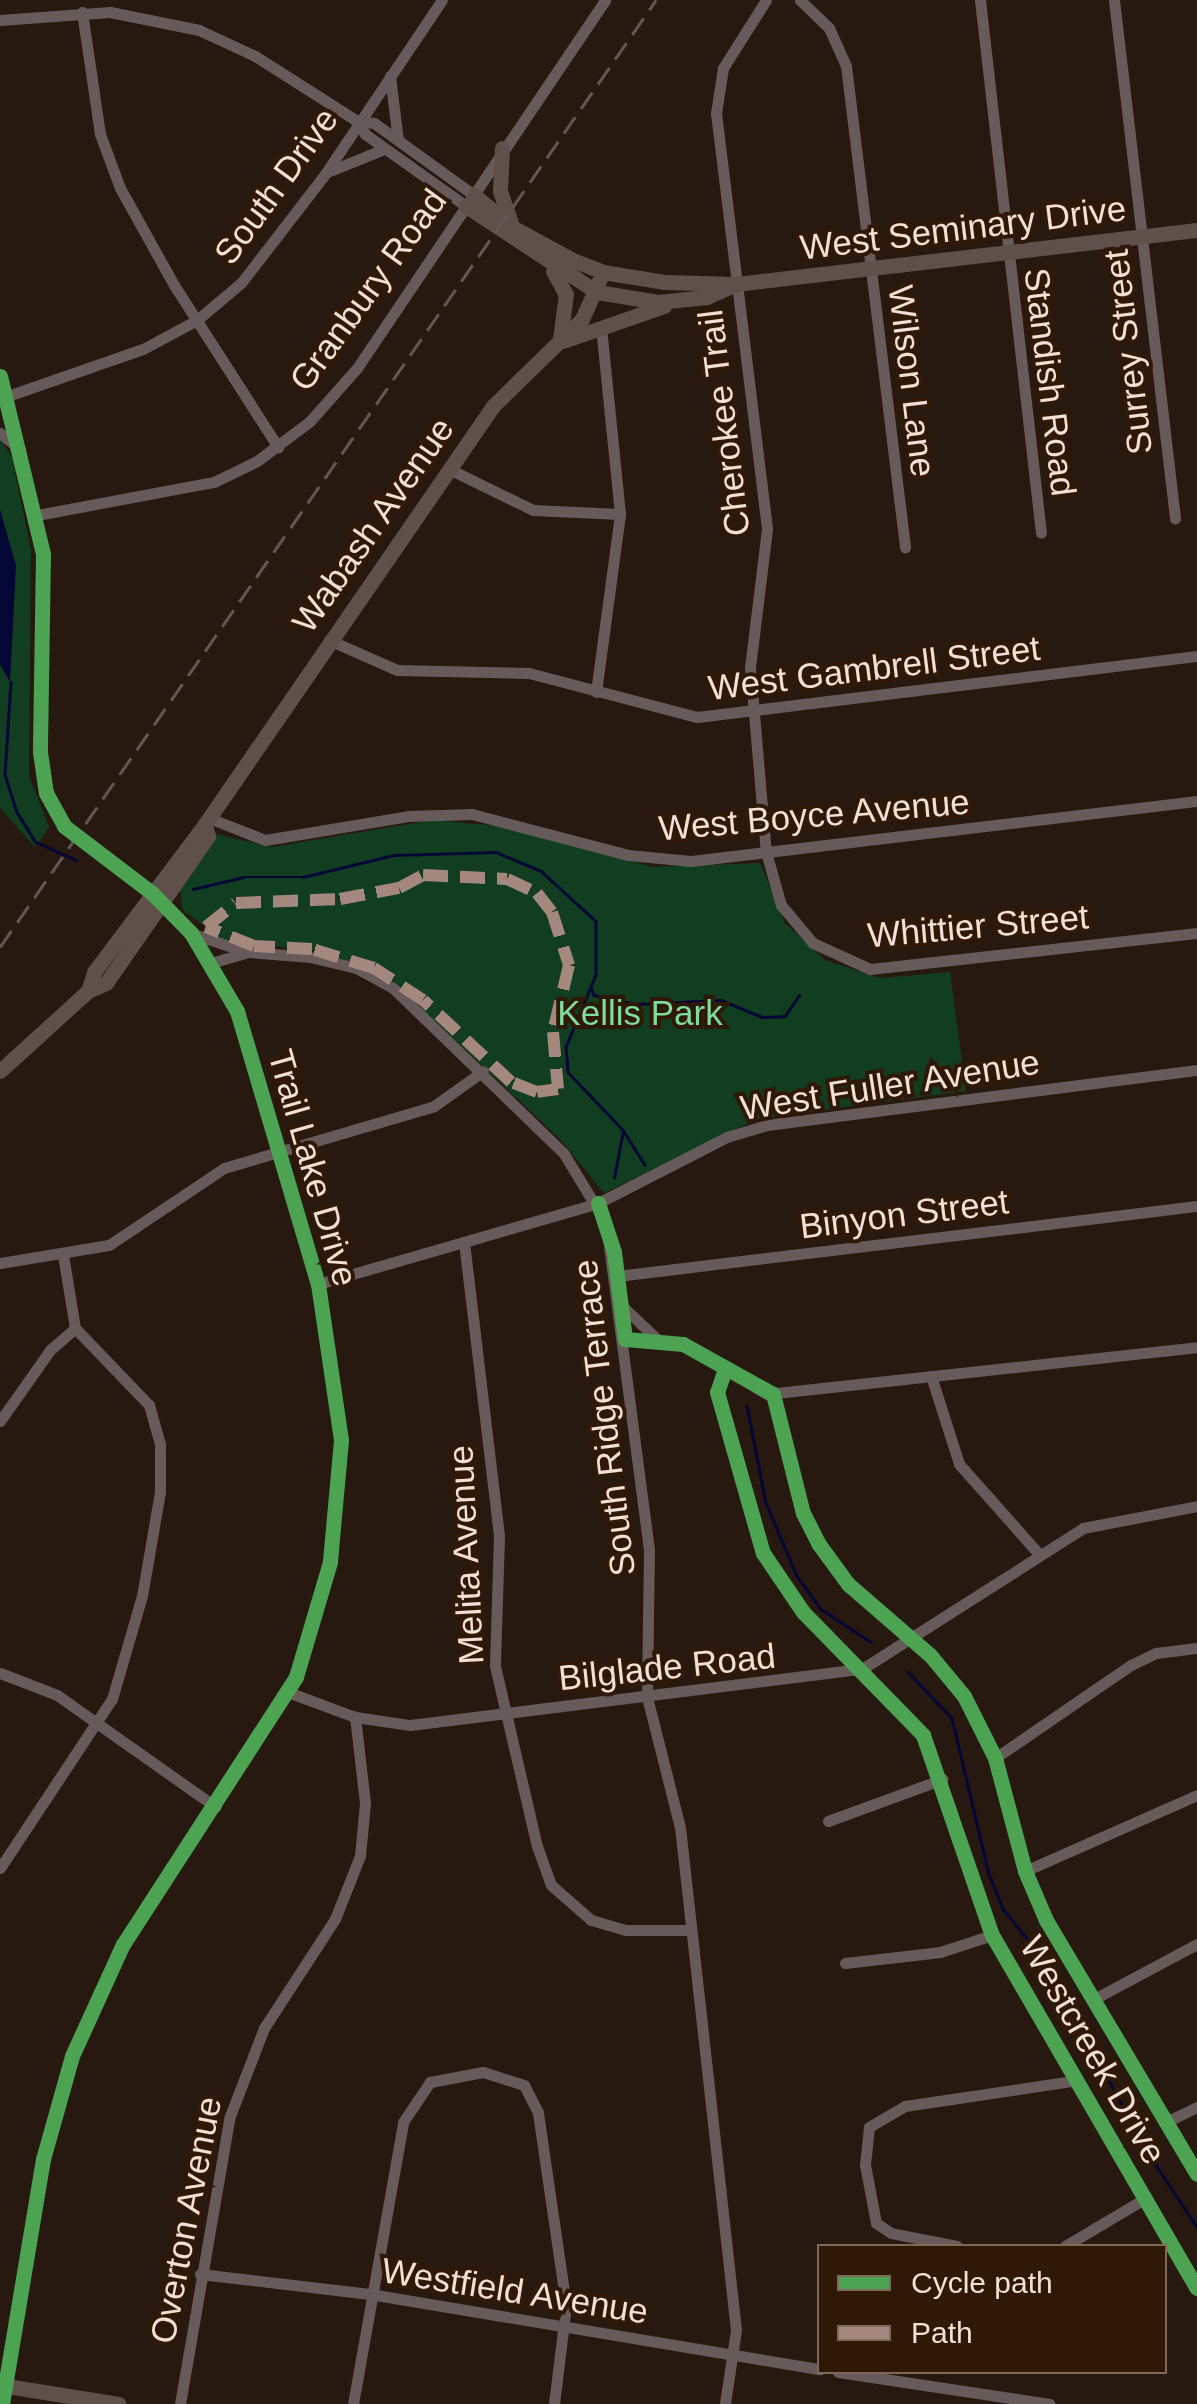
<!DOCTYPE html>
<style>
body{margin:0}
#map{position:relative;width:1197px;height:2404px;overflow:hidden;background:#271910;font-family:Helvetica,sans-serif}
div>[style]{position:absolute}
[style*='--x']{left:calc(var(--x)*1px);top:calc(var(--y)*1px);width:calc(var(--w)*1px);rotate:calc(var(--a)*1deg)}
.green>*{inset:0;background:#113e20}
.water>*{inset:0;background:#040736}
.stream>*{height:2.5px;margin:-1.25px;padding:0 1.25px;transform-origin:1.25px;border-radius:1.25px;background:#040736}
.minor>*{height:11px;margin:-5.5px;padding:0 5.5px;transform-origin:5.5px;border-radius:5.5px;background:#675a5a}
.major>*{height:15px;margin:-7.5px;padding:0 7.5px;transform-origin:7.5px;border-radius:7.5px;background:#60504c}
.rail>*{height:2.5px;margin-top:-1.25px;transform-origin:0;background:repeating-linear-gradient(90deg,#625752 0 20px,transparent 0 30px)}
.quiet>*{height:12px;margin-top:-6px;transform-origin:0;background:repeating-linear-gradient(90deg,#a5887d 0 25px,transparent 0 37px)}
.cycleway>*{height:15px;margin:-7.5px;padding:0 7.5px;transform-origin:7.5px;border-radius:7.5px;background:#4ca352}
span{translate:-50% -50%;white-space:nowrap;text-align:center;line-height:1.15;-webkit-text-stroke:8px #301807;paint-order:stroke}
.street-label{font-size:35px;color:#f2e0d6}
.park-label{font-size:35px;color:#7ddd9b}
.legend{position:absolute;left:817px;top:2244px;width:350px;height:130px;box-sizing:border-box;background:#301807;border:2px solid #7e685a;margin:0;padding:12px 18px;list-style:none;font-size:30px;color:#f2e0d6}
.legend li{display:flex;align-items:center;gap:20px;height:50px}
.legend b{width:50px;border:2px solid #7e685a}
</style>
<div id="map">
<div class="green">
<div style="clip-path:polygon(0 439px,12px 457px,31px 551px,29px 776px,49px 827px,35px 847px,0 808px)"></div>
<div style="clip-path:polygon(432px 820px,511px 827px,652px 867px,760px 863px,785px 923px,825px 960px,880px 978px,950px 972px,966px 1091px,757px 1119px,604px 1193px,560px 1139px,388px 977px,315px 951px,223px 940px,182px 909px,180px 887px,216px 834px,272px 847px)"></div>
</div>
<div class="water">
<div style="clip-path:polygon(0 510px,16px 565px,10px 682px,0 665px)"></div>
</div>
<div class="stream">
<div style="--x:11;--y:682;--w:93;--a:93.7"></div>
<div style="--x:5;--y:775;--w:39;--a:72"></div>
<div style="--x:17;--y:812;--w:36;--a:58"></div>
<div style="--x:36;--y:842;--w:44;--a:24.2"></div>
<div style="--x:193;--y:889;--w:52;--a:-13.2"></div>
<div style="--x:244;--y:877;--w:59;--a:0"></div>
<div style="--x:303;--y:877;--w:94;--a:-13.6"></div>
<div style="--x:394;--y:855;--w:102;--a:-1.7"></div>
<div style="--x:496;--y:852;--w:49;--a:22.9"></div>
<div style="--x:541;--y:871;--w:74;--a:42.3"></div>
<div style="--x:596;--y:921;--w:54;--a:90"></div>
<div style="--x:596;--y:975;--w:78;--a:112.6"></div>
<div style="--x:566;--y:1047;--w:25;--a:85"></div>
<div style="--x:568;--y:1072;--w:80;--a:46.5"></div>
<div style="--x:623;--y:1130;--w:41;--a:57.8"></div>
<div style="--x:592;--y:989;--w:6;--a:72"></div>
<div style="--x:594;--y:995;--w:44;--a:11.8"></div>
<div style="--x:637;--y:1004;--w:84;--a:-2.7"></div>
<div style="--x:721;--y:1000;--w:44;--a:22.5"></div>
<div style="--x:762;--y:1017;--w:23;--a:-2"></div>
<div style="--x:785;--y:1016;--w:25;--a:-56"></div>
<div style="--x:614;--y:1178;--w:48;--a:-79.2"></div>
<div style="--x:747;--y:1406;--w:99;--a:78.9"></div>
<div style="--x:766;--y:1503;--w:79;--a:67"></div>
<div style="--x:797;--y:1576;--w:41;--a:54"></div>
<div style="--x:821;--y:1609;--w:60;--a:33.4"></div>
<div style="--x:908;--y:1672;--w:64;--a:46.3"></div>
<div style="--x:952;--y:1718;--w:160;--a:76.7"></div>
<div style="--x:989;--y:1874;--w:38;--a:68"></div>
<div style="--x:1003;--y:1909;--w:63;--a:50.8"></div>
<div style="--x:1043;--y:1958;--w:221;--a:61.7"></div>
<div style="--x:1148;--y:2153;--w:89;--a:56.5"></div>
</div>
<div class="minor">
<div style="--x:766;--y:0;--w:80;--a:122.3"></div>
<div style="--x:723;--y:68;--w:46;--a:98.8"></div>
<div style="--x:716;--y:113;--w:419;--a:83"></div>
<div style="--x:767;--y:529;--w:139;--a:97"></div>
<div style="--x:750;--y:667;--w:186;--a:85.1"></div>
<div style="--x:766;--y:852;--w:55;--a:74.2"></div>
<div style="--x:781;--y:905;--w:50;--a:49.9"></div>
<div style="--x:813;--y:943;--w:63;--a:24.5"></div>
<div style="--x:870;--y:969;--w:329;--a:-6.3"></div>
<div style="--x:800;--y:0;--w:40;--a:44"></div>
<div style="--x:829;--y:28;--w:42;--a:65.9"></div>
<div style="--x:846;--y:66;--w:485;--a:83"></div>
<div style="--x:980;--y:0;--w:536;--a:83.47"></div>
<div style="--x:1114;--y:0;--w:522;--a:83.28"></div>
<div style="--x:82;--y:12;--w:123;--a:81.6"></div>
<div style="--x:100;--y:134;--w:58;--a:69.7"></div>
<div style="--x:120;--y:188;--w:111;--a:60.9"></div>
<div style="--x:174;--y:285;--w:193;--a:57.3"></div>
<div style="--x:0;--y:20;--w:110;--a:-4.2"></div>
<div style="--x:110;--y:12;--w:91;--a:11.4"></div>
<div style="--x:199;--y:30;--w:62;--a:24.9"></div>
<div style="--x:255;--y:56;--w:121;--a:32.5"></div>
<div style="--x:357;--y:121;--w:17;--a:7"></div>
<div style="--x:374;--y:123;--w:123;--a:35.8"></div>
<div style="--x:390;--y:76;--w:64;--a:82.9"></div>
<div style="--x:357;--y:121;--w:15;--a:58"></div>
<div style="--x:365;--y:134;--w:124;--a:35.5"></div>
<div style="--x:330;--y:171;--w:58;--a:-22.2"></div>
<div style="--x:0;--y:376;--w:183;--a:76.4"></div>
<div style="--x:43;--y:554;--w:198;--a:90.9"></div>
<div style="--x:40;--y:752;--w:41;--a:81.7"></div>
<div style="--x:46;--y:793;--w:38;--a:61"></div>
<div style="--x:64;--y:826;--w:111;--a:37.3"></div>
<div style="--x:152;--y:893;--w:56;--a:45.7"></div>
<div style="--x:191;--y:933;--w:91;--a:59.5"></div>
<div style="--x:237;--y:1011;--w:285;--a:73.5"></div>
<div style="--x:318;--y:1284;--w:158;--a:81.6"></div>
<div style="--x:341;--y:1440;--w:122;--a:95.2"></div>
<div style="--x:330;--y:1562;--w:120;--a:106.5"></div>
<div style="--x:296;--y:1677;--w:318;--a:122.9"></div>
<div style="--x:123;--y:1944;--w:123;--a:114.5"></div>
<div style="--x:72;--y:2056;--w:107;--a:105.7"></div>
<div style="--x:43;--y:2159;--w:248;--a:99.5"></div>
<div style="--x:2;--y:398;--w:149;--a:-19.2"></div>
<div style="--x:143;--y:349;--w:61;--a:-28.2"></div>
<div style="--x:197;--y:320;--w:57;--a:-40.1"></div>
<div style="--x:241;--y:283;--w:134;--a:-52.3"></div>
<div style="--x:323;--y:177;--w:213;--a:-56.1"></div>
<div style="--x:0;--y:433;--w:26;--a:39"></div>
<div style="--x:449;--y:469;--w:93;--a:26"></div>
<div style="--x:533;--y:510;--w:87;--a:2.6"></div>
<div style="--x:37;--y:515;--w:180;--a:-10.6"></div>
<div style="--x:214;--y:482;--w:48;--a:-26"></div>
<div style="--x:257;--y:461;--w:66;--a:-37"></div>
<div style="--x:310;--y:421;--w:71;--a:-48.4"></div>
<div style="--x:357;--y:368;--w:444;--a:-56"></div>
<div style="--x:329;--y:640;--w:74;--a:23.8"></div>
<div style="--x:397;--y:670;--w:132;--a:1.3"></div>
<div style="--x:529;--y:673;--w:174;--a:14.7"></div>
<div style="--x:697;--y:717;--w:504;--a:-6.96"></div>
<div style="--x:596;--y:692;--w:180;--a:-82.3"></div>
<div style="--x:620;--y:514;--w:187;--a:-95.8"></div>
<div style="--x:209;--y:818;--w:60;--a:21.4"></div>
<div style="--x:265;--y:840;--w:145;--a:-9.5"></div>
<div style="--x:408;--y:816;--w:64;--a:-1.8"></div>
<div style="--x:472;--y:814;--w:161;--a:14.7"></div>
<div style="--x:628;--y:855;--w:63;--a:5.4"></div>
<div style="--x:691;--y:861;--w:510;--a:-6.76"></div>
<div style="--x:196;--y:935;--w:51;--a:18.4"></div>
<div style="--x:214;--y:962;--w:36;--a:-16"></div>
<div style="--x:249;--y:952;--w:61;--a:4.7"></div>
<div style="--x:310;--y:957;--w:47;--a:13.4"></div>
<div style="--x:356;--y:968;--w:42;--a:28.4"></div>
<div style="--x:393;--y:988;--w:238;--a:44.1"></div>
<div style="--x:564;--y:1154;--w:81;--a:58.7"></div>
<div style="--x:606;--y:1223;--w:329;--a:82.5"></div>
<div style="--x:649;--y:1549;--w:148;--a:90.8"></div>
<div style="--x:647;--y:1697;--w:134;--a:75.8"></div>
<div style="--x:680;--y:1827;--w:506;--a:83.65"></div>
<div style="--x:736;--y:2330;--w:75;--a:98.5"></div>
<div style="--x:464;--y:1242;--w:296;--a:83.2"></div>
<div style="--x:499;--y:1536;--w:130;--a:91.8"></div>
<div style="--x:495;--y:1666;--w:185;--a:76.9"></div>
<div style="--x:537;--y:1846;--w:41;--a:70.3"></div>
<div style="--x:551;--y:1885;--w:53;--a:41.2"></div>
<div style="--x:591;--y:1920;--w:37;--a:16"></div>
<div style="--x:627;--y:1930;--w:64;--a:0"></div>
<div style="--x:0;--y:1263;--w:110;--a:-9.4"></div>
<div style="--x:109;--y:1245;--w:138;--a:-33.8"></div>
<div style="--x:224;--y:1168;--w:219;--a:-16.4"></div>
<div style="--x:434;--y:1106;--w:60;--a:-35.5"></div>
<div style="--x:617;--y:1276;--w:584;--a:-6.88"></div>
<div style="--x:318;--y:1284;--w:291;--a:-16.1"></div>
<div style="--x:598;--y:1203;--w:145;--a:-27.1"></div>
<div style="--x:727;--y:1137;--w:42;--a:-16.7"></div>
<div style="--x:767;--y:1125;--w:434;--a:-7.3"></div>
<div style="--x:621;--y:1305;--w:48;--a:43.3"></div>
<div style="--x:625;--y:1339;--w:58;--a:4.9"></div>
<div style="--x:683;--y:1344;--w:98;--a:30.8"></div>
<div style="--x:767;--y:1394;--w:433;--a:-6.2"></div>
<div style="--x:725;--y:1369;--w:24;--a:109"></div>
<div style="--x:717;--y:1392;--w:167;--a:74.1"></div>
<div style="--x:763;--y:1553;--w:71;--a:55.9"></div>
<div style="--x:803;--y:1612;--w:172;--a:45.7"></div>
<div style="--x:923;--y:1735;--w:212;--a:71"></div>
<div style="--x:992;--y:1935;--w:408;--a:59.9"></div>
<div style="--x:931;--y:1376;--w:92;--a:72.3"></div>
<div style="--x:959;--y:1464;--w:119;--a:48.4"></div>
<div style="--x:773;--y:1394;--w:123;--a:75.9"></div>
<div style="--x:803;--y:1513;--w:34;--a:63"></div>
<div style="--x:818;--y:1543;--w:51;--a:53.8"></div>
<div style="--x:848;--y:1584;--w:108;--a:40.9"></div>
<div style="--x:930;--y:1655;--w:53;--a:50.3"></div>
<div style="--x:964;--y:1696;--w:69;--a:63.4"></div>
<div style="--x:995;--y:1758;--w:117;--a:75.1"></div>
<div style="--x:1025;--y:1871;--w:53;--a:66.8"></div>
<div style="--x:1046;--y:1920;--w:295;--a:59.3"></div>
<div style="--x:0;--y:1421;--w:87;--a:-54.8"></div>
<div style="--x:50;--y:1350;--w:33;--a:-41"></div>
<div style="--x:0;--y:1673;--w:61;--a:21.1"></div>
<div style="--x:57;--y:1695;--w:194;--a:35.2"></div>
<div style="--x:285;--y:1691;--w:75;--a:20.4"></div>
<div style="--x:355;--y:1717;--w:56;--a:8.3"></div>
<div style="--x:410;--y:1725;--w:455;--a:-7.1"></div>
<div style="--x:862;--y:1669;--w:262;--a:-32.5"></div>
<div style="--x:1083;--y:1528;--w:116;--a:-10.9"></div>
<div style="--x:995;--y:1758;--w:165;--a:-34.4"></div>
<div style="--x:1131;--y:1665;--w:28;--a:-26"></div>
<div style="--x:1156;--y:1653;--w:41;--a:-7"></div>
<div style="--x:828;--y:1821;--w:122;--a:-20.1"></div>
<div style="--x:0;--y:1868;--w:203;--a:-56.5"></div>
<div style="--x:112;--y:1699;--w:107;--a:-73.8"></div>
<div style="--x:142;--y:1596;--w:106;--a:-80.2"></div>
<div style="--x:160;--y:1492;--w:48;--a:-90"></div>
<div style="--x:160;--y:1444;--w:41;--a:-105.8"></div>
<div style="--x:149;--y:1405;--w:107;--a:-133.9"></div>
<div style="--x:75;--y:1328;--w:74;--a:-99.3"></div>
<div style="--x:1025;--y:1871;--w:188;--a:-23.8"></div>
<div style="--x:845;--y:1963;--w:96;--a:-6.6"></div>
<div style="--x:940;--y:1952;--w:55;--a:-18.1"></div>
<div style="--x:1094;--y:1999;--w:117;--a:-28.1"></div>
<div style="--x:1166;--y:2122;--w:34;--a:-26"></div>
<div style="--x:957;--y:2246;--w:67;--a:-168.9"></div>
<div style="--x:891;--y:2233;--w:18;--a:-146"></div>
<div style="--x:876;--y:2223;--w:59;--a:-100.7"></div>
<div style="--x:865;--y:2165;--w:38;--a:-84"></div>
<div style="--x:869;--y:2127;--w:42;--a:-30.3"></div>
<div style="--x:905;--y:2106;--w:170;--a:-8.5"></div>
<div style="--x:1065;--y:2246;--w:92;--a:-30.7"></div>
<div style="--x:200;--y:2274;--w:171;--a:6.7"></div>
<div style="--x:370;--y:2294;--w:456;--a:9.5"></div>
<div style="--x:838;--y:2372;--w:214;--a:8.6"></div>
<div style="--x:180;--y:2404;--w:292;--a:-80.2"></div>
<div style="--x:230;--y:2116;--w:94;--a:-68.9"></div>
<div style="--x:264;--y:2028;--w:130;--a:-56.9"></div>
<div style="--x:335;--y:1919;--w:68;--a:-68.4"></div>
<div style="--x:360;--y:1856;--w:53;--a:-84.6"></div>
<div style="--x:365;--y:1803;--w:87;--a:-96.6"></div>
<div style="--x:353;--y:2404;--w:286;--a:-79.9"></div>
<div style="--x:403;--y:2122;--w:48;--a:-56"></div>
<div style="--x:430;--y:2082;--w:54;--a:-10.7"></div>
<div style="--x:483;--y:2072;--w:43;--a:17.6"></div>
<div style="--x:524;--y:2085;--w:31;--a:63"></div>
<div style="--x:538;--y:2113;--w:195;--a:81.7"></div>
<div style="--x:566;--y:2306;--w:99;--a:97"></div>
</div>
<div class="major">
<div style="--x:502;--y:148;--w:43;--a:92.7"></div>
<div style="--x:500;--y:191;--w:34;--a:71"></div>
<div style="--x:474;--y:195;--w:50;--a:40.1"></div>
<div style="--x:512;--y:227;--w:72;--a:28.4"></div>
<div style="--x:575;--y:261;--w:30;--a:21"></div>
<div style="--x:603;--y:272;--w:63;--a:9.2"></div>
<div style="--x:665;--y:282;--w:71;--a:1.6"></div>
<div style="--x:736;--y:284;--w:464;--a:-6.7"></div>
<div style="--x:466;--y:206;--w:157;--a:33.3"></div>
<div style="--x:597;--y:292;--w:62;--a:9.3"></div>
<div style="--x:658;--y:302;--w:49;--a:-5.8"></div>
<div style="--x:707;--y:297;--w:32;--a:-24"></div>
<div style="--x:553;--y:271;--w:26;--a:61"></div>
<div style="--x:566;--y:294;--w:45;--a:97.6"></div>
<div style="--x:563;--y:341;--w:107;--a:-19.1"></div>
<div style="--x:88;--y:991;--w:20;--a:-72"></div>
<div style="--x:94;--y:972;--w:185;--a:-53.1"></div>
<div style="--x:205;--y:824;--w:508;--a:-55.43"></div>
<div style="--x:493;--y:406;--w:124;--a:-44.3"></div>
<div style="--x:582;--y:319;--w:51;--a:-65.9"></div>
<div style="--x:0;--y:1071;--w:119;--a:-42.3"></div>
<div style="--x:88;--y:991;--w:20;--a:-24"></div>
<div style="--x:106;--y:983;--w:179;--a:-55.2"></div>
<div style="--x:208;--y:836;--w:12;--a:-104"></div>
<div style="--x:0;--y:2385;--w:120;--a:9.1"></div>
</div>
<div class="rail">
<div style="--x:0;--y:947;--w:1152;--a:-55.29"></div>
</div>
<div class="quiet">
<div style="--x:423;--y:875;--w:84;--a:2.7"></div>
<div style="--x:507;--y:879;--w:33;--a:25"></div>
<div style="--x:537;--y:893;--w:24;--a:52"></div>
<div style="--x:552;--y:912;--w:56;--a:72.2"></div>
<div style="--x:569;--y:965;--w:69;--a:103.4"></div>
<div style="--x:553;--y:1032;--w:57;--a:85"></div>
<div style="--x:558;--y:1089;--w:21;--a:172"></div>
<div style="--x:537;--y:1092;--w:28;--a:-159"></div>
<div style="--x:511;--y:1082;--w:120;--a:-137"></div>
<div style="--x:423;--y:1000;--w:59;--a:-146.9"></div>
<div style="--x:374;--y:968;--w:65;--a:-163"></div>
<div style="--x:312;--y:949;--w:58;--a:-177"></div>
<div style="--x:254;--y:946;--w:52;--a:-158.4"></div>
<div style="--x:206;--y:927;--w:38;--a:-39"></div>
<div style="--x:236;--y:903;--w:104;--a:-2.2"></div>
<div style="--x:340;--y:899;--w:60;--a:-10.6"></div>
<div style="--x:399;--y:888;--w:27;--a:-28"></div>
</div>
<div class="cycleway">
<div style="--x:0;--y:376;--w:183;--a:76.4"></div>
<div style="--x:43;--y:554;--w:198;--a:90.9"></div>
<div style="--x:40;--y:752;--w:41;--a:81.7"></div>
<div style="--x:46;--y:793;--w:38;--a:61"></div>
<div style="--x:64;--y:826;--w:111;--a:37.3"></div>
<div style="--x:152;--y:893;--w:56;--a:45.7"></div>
<div style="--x:191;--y:933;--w:91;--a:59.5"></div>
<div style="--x:237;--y:1011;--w:285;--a:73.5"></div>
<div style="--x:318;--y:1284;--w:158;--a:81.6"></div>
<div style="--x:341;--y:1440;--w:122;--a:95.2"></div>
<div style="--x:330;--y:1562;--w:120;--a:106.5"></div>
<div style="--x:296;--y:1677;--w:318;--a:122.9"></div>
<div style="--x:123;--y:1944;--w:123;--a:114.5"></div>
<div style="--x:72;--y:2056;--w:107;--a:105.7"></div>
<div style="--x:43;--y:2159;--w:248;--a:99.5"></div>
<div style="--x:598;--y:1203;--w:52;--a:71.9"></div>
<div style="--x:614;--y:1252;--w:88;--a:82.8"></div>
<div style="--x:625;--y:1339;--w:58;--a:4.9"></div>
<div style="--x:683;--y:1344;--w:103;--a:29.1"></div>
<div style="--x:773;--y:1394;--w:123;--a:75.9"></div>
<div style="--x:803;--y:1513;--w:34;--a:63"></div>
<div style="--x:818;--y:1543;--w:51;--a:53.8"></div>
<div style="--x:848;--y:1584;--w:108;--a:40.9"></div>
<div style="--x:930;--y:1655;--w:53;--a:50.3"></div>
<div style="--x:964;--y:1696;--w:69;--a:63.4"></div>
<div style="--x:995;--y:1758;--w:117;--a:75.1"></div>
<div style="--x:1025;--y:1871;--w:53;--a:66.8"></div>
<div style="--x:1046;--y:1920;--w:295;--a:59.3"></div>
<div style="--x:725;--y:1369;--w:24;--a:109"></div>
<div style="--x:717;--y:1392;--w:167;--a:74.1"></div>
<div style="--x:763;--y:1553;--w:71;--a:55.9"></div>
<div style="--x:803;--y:1612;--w:172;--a:45.7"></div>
<div style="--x:923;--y:1735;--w:212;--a:71"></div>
<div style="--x:992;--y:1935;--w:408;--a:59.9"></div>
</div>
<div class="street-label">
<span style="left:276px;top:186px;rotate:-54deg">South Drive</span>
<span style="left:963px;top:228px;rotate:-7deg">West Seminary Drive</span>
<span style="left:368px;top:290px;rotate:-54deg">Granbury Road</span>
<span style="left:1128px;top:352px;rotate:-97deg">Surrey Street</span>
<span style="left:912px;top:381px;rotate:83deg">Wilson Lane</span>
<span style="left:1050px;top:382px;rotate:83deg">Standish Road</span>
<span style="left:724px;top:423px;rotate:-97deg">Cherokee Trail</span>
<span style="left:373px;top:525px;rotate:-55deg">Wabash Avenue</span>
<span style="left:874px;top:668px;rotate:-7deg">West Gambrell Street</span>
<span style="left:814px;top:815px;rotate:-5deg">West Boyce Avenue</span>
<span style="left:978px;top:926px;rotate:-5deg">Whittier Street</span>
<span style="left:890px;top:1085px;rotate:-9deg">West Fuller Avenue</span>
<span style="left:313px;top:1168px;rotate:74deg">Trail Lake Drive</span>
<span style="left:904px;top:1214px;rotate:-7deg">Binyon Street</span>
<span style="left:604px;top:1418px;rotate:-97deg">South Ridge Terrace</span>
<span style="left:466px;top:1555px;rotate:-93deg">Melita Avenue</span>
<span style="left:667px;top:1667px;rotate:-6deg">Bilglade Road</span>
<span style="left:1093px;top:2050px;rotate:60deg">Westcreek Drive</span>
<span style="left:186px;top:2220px;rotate:-79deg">Overton Avenue</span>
<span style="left:515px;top:2291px;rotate:9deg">Westfield Avenue</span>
</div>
<div class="park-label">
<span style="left:640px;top:1013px">Kellis Park</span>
</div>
<ul class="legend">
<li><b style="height:12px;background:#4ca352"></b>Cycle path</li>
<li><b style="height:12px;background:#a5887d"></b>Path</li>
</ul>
</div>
